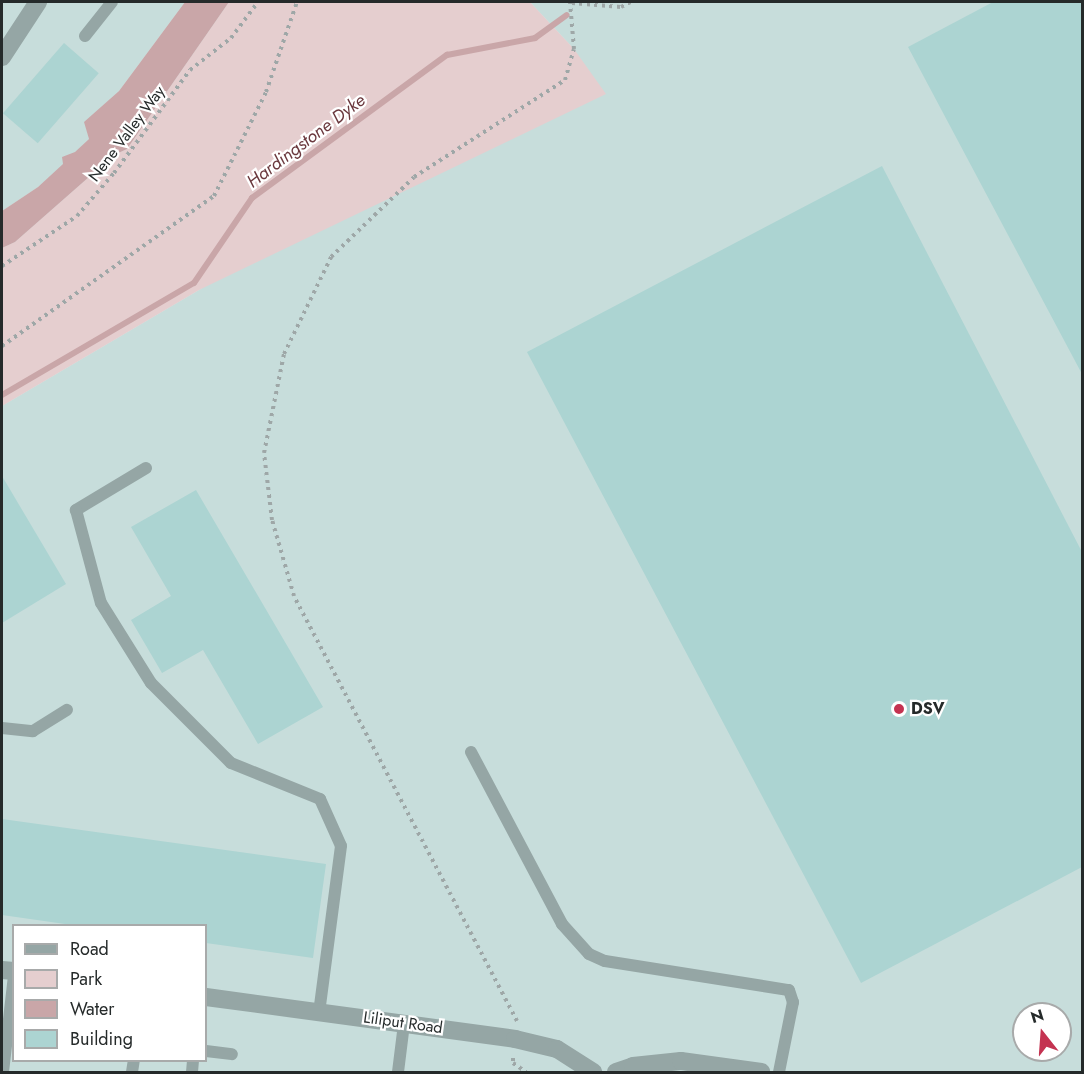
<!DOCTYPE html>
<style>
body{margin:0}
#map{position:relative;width:1084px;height:1074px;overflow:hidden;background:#dae6e5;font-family:Jost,sans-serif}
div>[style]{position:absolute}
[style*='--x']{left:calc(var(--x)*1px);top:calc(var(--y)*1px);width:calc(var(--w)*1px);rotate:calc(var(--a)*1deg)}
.built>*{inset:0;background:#c7dddb}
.green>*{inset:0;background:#e5cecf}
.water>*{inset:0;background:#c9a6a8}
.stream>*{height:6px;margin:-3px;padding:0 3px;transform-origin:3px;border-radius:3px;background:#c9a6a8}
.building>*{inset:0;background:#acd4d2;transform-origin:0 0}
.path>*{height:4px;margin-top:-2px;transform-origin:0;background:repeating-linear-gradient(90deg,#9ea7a7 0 3px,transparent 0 7.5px)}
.lane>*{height:12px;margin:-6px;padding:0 6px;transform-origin:6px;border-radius:6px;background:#95a6a5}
.street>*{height:18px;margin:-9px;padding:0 9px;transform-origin:9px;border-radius:9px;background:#95a6a5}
.dots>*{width:16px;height:16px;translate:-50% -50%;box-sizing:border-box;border:3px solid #fff;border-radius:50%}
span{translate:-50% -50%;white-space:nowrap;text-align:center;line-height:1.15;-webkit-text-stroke:4.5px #fff;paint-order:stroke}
.street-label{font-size:16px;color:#252a2a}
.poi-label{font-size:16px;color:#252a2a;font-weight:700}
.left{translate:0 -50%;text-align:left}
.water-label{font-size:18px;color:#6b393e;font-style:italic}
.frame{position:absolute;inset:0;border:3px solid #252a2a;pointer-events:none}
.legend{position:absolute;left:12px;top:924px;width:195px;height:138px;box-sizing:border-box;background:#fff;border:2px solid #a8aaaa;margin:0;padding:8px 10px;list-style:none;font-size:18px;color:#252a2a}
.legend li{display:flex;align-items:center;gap:12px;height:30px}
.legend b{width:30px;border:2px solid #a8aaaa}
.north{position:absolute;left:1012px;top:1002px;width:60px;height:60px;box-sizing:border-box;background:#fff;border:2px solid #a8aaaa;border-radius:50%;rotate:343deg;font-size:16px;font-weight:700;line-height:24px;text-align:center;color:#252a2a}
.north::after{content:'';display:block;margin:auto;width:21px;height:27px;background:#c43351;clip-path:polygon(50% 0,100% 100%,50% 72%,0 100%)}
</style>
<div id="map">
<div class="built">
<div style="clip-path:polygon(2px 2px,185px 2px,119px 91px,85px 122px,89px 139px,75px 153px,63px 157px,64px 164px,38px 187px,2px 211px)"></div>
<div style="clip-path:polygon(evenodd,530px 2px,1082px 2px,1082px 1072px,2px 1072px,2px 406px,199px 290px,574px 49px,530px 2px,14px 926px,206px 926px,206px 1060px,14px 1060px,14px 926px,530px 2px,1024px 1014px,1060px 1014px,1060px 1050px,1024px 1050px,1024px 1014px)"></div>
</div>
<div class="green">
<div style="clip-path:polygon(229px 2px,530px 2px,574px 49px,606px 94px,199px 290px,2px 406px,2px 248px,15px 242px,114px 155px,127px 149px)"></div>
</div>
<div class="water">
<div style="clip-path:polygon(185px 2px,229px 2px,127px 149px,114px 155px,15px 242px,2px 248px,2px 211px,38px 187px,63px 164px,62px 157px,75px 152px,89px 139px,84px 122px,119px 91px)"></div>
</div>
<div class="stream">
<div style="--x:2;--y:395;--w:222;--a:-30.3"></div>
<div style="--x:194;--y:283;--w:103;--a:-55.7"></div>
<div style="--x:252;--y:198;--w:242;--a:-36.3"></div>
<div style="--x:447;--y:55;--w:90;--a:-10.9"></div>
<div style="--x:535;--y:38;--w:39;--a:-36"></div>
</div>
<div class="building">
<div style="clip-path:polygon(993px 2px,1082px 2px,1082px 374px,908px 47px)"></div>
<div style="left:64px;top:43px;width:46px;height:93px;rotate:41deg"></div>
<div style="clip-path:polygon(882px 166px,1082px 552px,1082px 867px,861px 983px,527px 352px)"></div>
<div style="clip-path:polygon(2px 476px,66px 584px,2px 623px)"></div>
<div style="clip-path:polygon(196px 490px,323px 707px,258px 744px,203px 650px,162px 673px,131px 620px,171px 596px,131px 527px)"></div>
<div style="clip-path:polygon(2px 819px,326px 864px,313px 958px,206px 943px,206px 926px,79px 926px,2px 915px)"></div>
</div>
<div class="path">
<div style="--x:572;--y:3;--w:49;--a:4.7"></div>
<div style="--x:621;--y:7;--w:11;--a:-27"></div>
<div style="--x:2;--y:266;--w:90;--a:-33.7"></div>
<div style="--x:77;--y:216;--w:57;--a:-49.3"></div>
<div style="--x:114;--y:173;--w:128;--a:-53.6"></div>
<div style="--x:190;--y:70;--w:52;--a:-38"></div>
<div style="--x:231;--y:38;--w:45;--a:-53.1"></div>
<div style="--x:2;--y:346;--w:260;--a:-35.3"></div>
<div style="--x:214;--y:196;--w:116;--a:-63.4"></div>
<div style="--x:266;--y:92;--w:95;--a:-71"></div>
<div style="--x:517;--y:1021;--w:480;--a:-117.7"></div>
<div style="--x:294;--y:596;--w:79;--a:-106.1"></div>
<div style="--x:272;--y:520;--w:67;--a:-96.8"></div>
<div style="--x:264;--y:453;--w:101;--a:-78.6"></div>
<div style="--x:284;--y:354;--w:108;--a:-64.1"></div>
<div style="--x:331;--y:257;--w:115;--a:-43.9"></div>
<div style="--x:414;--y:177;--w:179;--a:-32.7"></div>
<div style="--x:565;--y:80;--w:32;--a:-74"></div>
<div style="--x:574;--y:49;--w:47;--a:-94.9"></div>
<div style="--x:513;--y:1058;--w:5;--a:90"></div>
<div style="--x:513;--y:1063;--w:16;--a:35"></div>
</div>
<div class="lane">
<div style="--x:85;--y:36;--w:43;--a:-51.5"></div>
<div style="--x:146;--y:468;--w:82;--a:149"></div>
<div style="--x:76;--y:510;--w:96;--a:75"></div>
<div style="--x:101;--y:603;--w:94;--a:58"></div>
<div style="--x:151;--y:683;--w:113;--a:45"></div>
<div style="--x:231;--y:763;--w:96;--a:22"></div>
<div style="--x:320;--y:799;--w:51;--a:65.9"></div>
<div style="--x:341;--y:846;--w:167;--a:97.5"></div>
<div style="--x:2;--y:728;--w:31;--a:6"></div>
<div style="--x:33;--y:731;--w:40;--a:-32"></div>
<div style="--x:471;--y:752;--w:195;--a:62.1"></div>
<div style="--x:562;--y:924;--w:40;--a:48"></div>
<div style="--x:589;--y:954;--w:17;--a:24"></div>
<div style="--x:605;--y:961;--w:186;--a:9"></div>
<div style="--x:789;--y:990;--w:13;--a:72"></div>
<div style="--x:793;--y:1002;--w:71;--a:101.3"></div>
<div style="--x:206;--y:1051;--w:26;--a:7"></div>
<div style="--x:3;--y:1072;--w:97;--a:-83.5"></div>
<div style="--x:132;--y:1072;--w:12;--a:-81"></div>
<div style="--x:192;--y:1072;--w:12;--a:-85"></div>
<div style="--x:398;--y:1072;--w:48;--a:-82.9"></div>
</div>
<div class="street">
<div style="--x:2;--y:57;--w:66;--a:-56.8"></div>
<div style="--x:2;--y:970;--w:12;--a:5"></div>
<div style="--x:206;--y:997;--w:312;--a:7.7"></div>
<div style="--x:515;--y:1039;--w:43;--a:13.4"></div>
<div style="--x:557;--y:1049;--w:43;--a:32.6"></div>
<div style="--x:616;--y:1072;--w:18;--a:-19"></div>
<div style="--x:633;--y:1066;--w:48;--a:-5.9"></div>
<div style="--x:681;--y:1061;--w:81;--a:7.8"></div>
</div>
<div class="dots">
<div style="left:899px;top:709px;background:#c43351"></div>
</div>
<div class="street-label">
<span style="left:127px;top:134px;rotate:-53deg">Nene Valley Way</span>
<span style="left:403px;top:1023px;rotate:8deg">Liliput Road</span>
</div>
<div class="poi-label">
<span class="left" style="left:911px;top:709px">DSV</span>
</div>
<div class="water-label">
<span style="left:306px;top:141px;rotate:-37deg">Hardingstone Dyke</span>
</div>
<div class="frame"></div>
<ul class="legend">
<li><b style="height:8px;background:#95a6a5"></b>Road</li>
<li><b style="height:16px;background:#e5cecf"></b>Park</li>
<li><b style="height:16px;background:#c9a6a8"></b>Water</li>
<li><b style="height:16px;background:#acd4d2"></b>Building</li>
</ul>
<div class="north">N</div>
</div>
